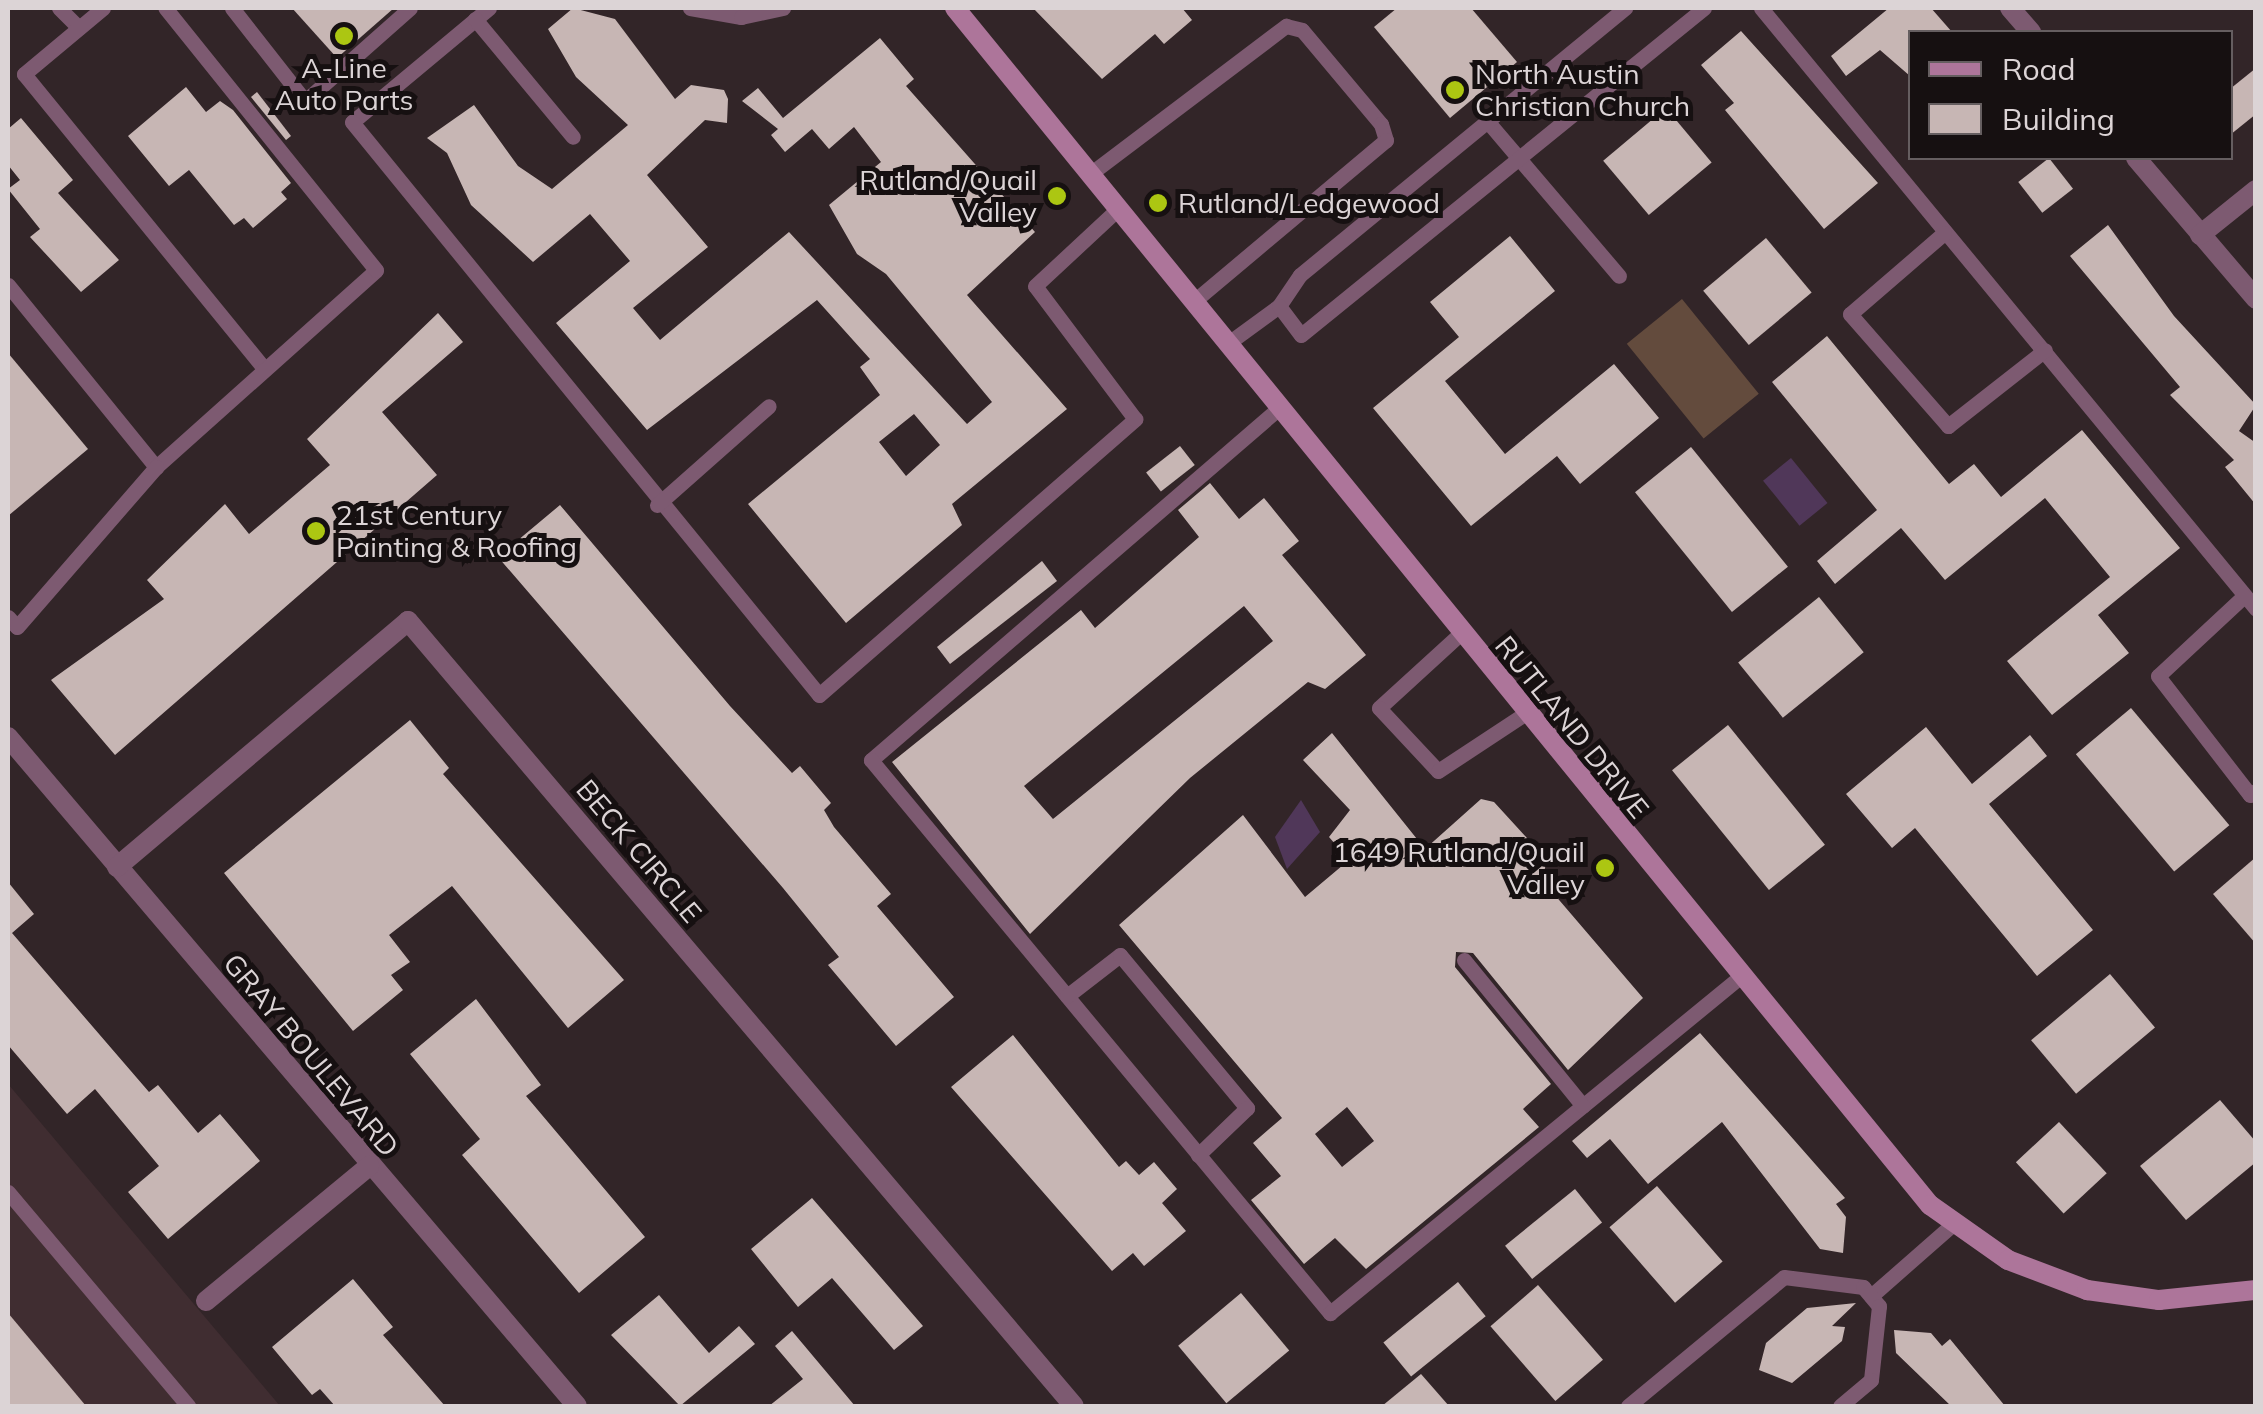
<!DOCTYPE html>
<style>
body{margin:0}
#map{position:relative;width:2263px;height:1414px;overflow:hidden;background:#322528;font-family:Mulish,sans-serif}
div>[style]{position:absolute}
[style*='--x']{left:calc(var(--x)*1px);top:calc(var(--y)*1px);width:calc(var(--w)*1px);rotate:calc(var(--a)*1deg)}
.built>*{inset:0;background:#402d31}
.green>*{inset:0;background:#634b3d;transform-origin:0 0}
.water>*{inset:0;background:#503759;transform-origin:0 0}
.building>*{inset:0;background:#c7b6b4;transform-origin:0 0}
.lane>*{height:15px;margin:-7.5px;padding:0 7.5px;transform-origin:7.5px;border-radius:7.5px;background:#7d5a71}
.street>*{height:20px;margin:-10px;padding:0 10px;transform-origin:10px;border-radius:10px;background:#7d5a71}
.secondary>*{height:20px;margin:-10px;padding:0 10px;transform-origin:10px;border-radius:10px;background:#ad759a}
.dots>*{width:28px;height:28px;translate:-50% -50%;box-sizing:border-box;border:5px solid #161011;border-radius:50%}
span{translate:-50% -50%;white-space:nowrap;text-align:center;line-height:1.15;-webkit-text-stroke:10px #161011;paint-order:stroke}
.poi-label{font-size:28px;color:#dcd4d6}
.left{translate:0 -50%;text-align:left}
.right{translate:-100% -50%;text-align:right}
.street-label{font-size:28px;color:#dcd4d6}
.frame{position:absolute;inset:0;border:10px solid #dcd4d6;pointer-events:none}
.legend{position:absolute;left:1908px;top:30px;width:325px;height:130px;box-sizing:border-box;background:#161011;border:2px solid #655e60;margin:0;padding:12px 18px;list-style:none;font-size:30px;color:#dcd4d6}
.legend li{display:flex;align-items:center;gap:20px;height:50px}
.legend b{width:50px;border:2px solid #655e60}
</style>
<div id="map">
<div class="built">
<div style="clip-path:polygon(8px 1084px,280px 1406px,8px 1406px)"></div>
</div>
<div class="green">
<div style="left:1682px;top:299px;width:122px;height:71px;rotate:51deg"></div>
</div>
<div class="water">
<div style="left:1791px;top:458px;width:58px;height:36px;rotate:51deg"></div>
<div style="clip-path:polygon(1301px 800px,1320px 832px,1287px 869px,1275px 837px)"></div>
</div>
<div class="building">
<div style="clip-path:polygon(292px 8px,394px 8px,337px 58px)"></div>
<div style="clip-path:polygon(evenodd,573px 8px,615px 19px,675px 99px,691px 85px,724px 90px,728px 99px,727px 123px,705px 120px,647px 175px,708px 247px,633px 308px,660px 340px,789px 232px,967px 424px,992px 402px,886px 274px,857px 254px,829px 205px,881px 162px,854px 127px,829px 149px,812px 129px,785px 152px,771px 135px,778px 129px,742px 101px,758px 88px,783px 118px,880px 38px,914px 79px,906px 86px,1035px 232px,967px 295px,1067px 409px,952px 504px,962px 525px,846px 623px,748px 504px,880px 395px,860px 367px,870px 359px,817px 300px,647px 430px,556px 323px,630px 261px,590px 214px,533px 262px,471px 205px,447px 153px,427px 138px,474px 105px,518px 166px,552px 189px,628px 125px,576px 77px,548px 29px,573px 8px,914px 414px,940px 445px,906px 476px,879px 442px,914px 414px)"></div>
<div style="clip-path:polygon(1033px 8px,1182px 8px,1192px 20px,1164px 44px,1155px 34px,1102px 79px)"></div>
<div style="clip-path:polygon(1397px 8px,1471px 8px,1517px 62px,1450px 118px,1374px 27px)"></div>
<div style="clip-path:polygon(1889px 8px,1931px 8px,1952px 32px,1910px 32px,1910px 76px,1880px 50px,1846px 76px,1831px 56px)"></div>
<div style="clip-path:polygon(1741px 31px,1878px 183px,1824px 229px,1725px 110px,1734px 103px,1701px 65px)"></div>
<div style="clip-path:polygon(2256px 68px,2256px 114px,2230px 135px,2230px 89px)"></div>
<div style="clip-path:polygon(186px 87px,206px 112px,220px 101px,233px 110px,291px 183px,281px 192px,287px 199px,253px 228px,244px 218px,234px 225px,189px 170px,169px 186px,128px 136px)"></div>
<div style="clip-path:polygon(257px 92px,291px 136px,286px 140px,251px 97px)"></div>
<div style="left:1666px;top:108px;width:71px;height:82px;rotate:50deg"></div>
<div style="clip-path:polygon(21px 118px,73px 180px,58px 193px,119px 260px,81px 292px,30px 237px,40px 229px,8px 189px,20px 180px,8px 165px,8px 129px)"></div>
<div style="left:2049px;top:158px;width:39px;height:39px;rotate:52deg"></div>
<div style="clip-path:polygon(2108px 225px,2174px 316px,2256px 405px,2239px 431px,2256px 443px,2256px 505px,2225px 467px,2234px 460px,2170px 395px,2180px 387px,2070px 256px)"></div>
<div style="clip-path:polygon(1510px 236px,1555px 291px,1445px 381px,1505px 454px,1614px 364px,1659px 418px,1580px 484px,1557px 456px,1471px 526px,1373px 408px,1459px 337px,1430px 302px)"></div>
<div style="left:1766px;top:238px;width:71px;height:82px;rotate:50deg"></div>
<div style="clip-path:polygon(438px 313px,463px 342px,382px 412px,437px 475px,115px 755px,51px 680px,164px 599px,147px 580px,225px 504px,249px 534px,330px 465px,307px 439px)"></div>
<div style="clip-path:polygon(1827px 336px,1949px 484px,1974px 464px,2001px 497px,2082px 430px,2180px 548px,2098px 615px,2129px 653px,2052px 715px,2007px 661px,2110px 577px,2045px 498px,1945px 580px,1901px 528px,1835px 584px,1817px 561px,1877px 510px,1772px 382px)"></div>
<div style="clip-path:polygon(8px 353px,88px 449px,8px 516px)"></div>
<div style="left:1180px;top:446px;width:24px;height:43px;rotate:52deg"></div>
<div style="left:1691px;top:447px;width:154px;height:72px;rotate:51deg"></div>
<div style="clip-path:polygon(evenodd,1210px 483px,1239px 519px,1264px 498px,1299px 541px,1282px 555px,1366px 655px,1325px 689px,1308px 682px,1190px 778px,1030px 934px,892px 762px,1081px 610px,1095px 628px,1199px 537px,1178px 510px,1210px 483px,1244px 606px,1273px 641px,1053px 819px,1024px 786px,1244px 606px)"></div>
<div style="clip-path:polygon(560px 505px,730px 706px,792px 773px,800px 766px,831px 803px,824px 810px,834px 827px,891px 894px,877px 906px,954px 997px,896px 1046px,828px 965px,839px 957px,783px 888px,498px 557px)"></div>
<div style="clip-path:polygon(1042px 561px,1057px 581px,950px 664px,937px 647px)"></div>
<div style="left:1819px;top:597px;width:71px;height:104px;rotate:51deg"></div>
<div style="left:2131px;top:708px;width:153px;height:72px;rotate:50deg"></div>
<div style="clip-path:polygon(410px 720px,449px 768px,443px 774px,624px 980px,568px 1028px,452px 886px,389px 935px,410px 962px,391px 975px,403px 990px,353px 1031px,224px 873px)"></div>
<div style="left:1728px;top:725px;width:154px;height:72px;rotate:51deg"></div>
<div style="clip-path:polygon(1926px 727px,1972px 784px,2030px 735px,2047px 756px,1989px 804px,2093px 930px,2037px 976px,1915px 828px,1892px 848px,1846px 794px)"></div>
<div style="clip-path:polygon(evenodd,1332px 733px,1425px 849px,1481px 799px,1494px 802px,1547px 860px,1542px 880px,1643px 998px,1568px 1070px,1473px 953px,1456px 952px,1455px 967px,1551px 1084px,1523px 1109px,1539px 1127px,1366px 1269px,1335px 1238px,1304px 1264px,1251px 1200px,1281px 1176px,1253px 1143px,1282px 1118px,1119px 925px,1243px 815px,1305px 897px,1349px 860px,1329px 837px,1350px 810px,1303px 760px,1332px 733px,1347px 1107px,1374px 1141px,1342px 1167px,1315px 1134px,1347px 1107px)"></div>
<div style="clip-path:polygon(2256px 857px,2256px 944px,2213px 894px)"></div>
<div style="clip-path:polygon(8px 882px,34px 914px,12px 933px,149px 1092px,158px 1085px,198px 1133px,220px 1114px,260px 1161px,168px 1239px,128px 1192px,159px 1166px,95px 1089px,67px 1114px,8px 1045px)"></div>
<div style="left:2110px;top:974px;width:70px;height:103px;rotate:50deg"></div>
<div style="clip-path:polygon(476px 999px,541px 1085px,526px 1096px,645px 1237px,579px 1293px,462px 1155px,480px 1139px,410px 1054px)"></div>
<div style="clip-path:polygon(1700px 1033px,1845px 1198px,1836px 1204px,1846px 1217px,1843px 1253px,1820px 1249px,1722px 1122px,1648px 1184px,1610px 1139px,1587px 1158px,1572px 1141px)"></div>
<div style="clip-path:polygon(1013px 1035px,1119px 1167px,1126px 1161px,1139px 1175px,1154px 1162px,1177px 1189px,1162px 1203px,1186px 1231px,1144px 1266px,1133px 1253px,1112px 1271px,951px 1087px)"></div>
<div style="clip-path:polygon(2220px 1100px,2256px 1142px,2256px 1162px,2186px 1220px,2140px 1166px)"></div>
<div style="left:2059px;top:1122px;width:70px;height:59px;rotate:47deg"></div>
<div style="left:1657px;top:1186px;width:100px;height:63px;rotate:49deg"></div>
<div style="left:1575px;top:1189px;width:43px;height:90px;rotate:51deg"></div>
<div style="clip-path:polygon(812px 1198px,923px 1326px,894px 1350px,832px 1278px,798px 1307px,751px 1249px)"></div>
<div style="clip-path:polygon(353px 1279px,393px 1327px,383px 1335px,445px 1406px,335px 1406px,320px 1389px,312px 1395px,272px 1347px)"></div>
<div style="left:1458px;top:1282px;width:44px;height:96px;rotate:51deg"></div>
<div style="left:1538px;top:1285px;width:99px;height:63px;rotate:49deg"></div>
<div style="left:1241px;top:1293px;width:75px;height:82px;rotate:50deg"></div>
<div style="clip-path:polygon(659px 1295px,709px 1353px,739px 1326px,755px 1344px,680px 1406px,611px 1335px)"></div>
<div style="clip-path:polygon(1856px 1303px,1832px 1326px,1845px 1327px,1842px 1341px,1792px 1383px,1759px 1370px,1766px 1343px,1807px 1308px)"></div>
<div style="clip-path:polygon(8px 1313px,86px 1406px,8px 1406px)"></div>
<div style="clip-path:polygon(1894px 1330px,1931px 1333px,1942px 1346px,1950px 1339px,2005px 1406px,1951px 1406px,1896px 1353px)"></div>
<div style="clip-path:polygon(792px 1331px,855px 1406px,769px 1406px,803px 1379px,775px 1346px)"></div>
<div style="clip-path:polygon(1421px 1374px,1449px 1406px,1382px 1406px)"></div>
</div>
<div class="lane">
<div style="--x:59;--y:8;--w:28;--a:45"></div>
<div style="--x:103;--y:8;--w:103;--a:140.1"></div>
<div style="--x:24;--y:74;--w:381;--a:50.8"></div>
<div style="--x:232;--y:8;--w:118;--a:51.9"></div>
<div style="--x:305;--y:101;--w:140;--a:-41.5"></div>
<div style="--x:489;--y:8;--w:178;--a:140.2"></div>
<div style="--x:352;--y:122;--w:739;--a:50.82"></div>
<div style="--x:819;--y:695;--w:420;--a:-41.1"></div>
<div style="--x:1135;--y:419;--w:166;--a:-126.9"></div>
<div style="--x:1035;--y:286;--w:113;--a:-42.9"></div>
<div style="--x:690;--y:8;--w:52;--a:10"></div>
<div style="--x:741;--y:17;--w:43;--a:-12.1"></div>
<div style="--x:1761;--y:8;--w:779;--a:50.52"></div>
<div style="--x:475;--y:19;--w:153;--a:50.3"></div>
<div style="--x:1488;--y:122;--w:202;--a:49.6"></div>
<div style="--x:1090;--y:174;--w:246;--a:-37.1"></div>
<div style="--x:1286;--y:26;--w:16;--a:14"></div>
<div style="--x:1302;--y:30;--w:123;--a:50"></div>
<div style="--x:1381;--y:124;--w:17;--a:73"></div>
<div style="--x:1386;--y:140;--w:252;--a:140"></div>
<div style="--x:1944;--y:233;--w:124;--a:139.2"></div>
<div style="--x:1850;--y:314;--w:149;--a:48.8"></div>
<div style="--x:1948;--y:426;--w:123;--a:-38.1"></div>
<div style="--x:8;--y:285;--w:235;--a:50.9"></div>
<div style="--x:156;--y:467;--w:295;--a:-41.8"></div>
<div style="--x:376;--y:270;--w:336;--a:-128.8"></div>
<div style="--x:1279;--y:306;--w:37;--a:-56"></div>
<div style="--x:1300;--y:275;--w:421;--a:-39.4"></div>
<div style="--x:1227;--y:344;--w:64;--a:-36.2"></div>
<div style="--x:1279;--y:306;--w:36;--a:53"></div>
<div style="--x:1301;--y:335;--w:519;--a:-39.06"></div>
<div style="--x:1279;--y:408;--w:539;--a:139.21"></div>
<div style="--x:871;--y:760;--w:719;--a:50.31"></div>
<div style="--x:1330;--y:1313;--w:530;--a:-39.34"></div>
<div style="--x:657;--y:505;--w:149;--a:-41.5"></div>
<div style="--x:2244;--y:596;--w:117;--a:137.1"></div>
<div style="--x:2158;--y:676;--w:150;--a:52.3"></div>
<div style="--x:2250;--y:795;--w:7;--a:-34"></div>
<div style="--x:8;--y:617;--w:13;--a:48"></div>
<div style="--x:17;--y:627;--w:212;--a:-49"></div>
<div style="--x:1461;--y:633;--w:111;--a:137.6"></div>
<div style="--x:1379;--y:708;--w:86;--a:46.9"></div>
<div style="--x:1438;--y:771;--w:105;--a:-33.4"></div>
<div style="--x:1464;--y:960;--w:188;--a:50.8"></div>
<div style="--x:1067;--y:996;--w:67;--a:-37.7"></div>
<div style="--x:1120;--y:955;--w:199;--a:50.3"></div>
<div style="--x:1247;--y:1108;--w:68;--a:136.2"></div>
<div style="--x:8;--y:1192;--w:280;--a:49.9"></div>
<div style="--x:1871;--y:1296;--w:109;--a:-41.3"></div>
<div style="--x:1628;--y:1406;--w:202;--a:-39.6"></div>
<div style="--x:1784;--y:1277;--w:80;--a:7.2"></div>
<div style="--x:1863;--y:1287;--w:25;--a:50"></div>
<div style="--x:1879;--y:1306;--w:74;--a:96.2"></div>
<div style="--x:1871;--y:1380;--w:40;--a:140"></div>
</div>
<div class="street">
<div style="--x:2010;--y:8;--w:32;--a:49"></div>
<div style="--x:2136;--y:158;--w:185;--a:49.6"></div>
<div style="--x:2200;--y:235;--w:72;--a:-38.8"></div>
<div style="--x:8;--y:737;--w:878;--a:49.62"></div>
<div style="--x:117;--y:867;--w:381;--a:-40.2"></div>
<div style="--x:408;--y:621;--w:1029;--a:49.69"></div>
<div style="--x:206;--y:1301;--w:212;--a:-39.6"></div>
</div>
<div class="secondary">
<div style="--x:955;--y:8;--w:1544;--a:50.84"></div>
<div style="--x:1930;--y:1205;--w:95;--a:35.2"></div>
<div style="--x:2008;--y:1260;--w:85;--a:20.8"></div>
<div style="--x:2087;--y:1290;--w:73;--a:7.9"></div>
<div style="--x:2159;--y:1300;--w:98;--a:-5.9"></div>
</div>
<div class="dots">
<div style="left:344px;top:36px;background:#acc612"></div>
<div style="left:1455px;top:90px;background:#acc612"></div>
<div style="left:1057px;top:196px;background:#acc612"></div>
<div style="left:1158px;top:203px;background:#acc612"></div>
<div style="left:316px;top:531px;background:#acc612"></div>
<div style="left:1605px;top:868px;background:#acc612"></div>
</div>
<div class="poi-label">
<span style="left:344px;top:84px">A-Line<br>Auto Parts</span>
<span class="left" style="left:1475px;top:90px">North Austin<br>Christian Church</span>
<span class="right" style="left:1037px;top:196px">Rutland/Quail<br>Valley</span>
<span class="left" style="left:1178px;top:203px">Rutland/Ledgewood</span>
<span class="left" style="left:336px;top:531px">21st Century<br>Painting &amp; Roofing</span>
<span class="right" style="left:1585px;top:868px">1649 Rutland/Quail<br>Valley</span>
</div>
<div class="street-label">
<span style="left:1572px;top:727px;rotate:51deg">RUTLAND DRIVE</span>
<span style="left:639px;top:851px;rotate:50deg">BECK CIRCLE</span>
<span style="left:311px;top:1055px;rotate:50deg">GRAY BOULEVARD</span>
</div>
<div class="frame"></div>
<ul class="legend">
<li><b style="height:12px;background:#ad759a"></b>Road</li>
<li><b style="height:28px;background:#c7b6b4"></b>Building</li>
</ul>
</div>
